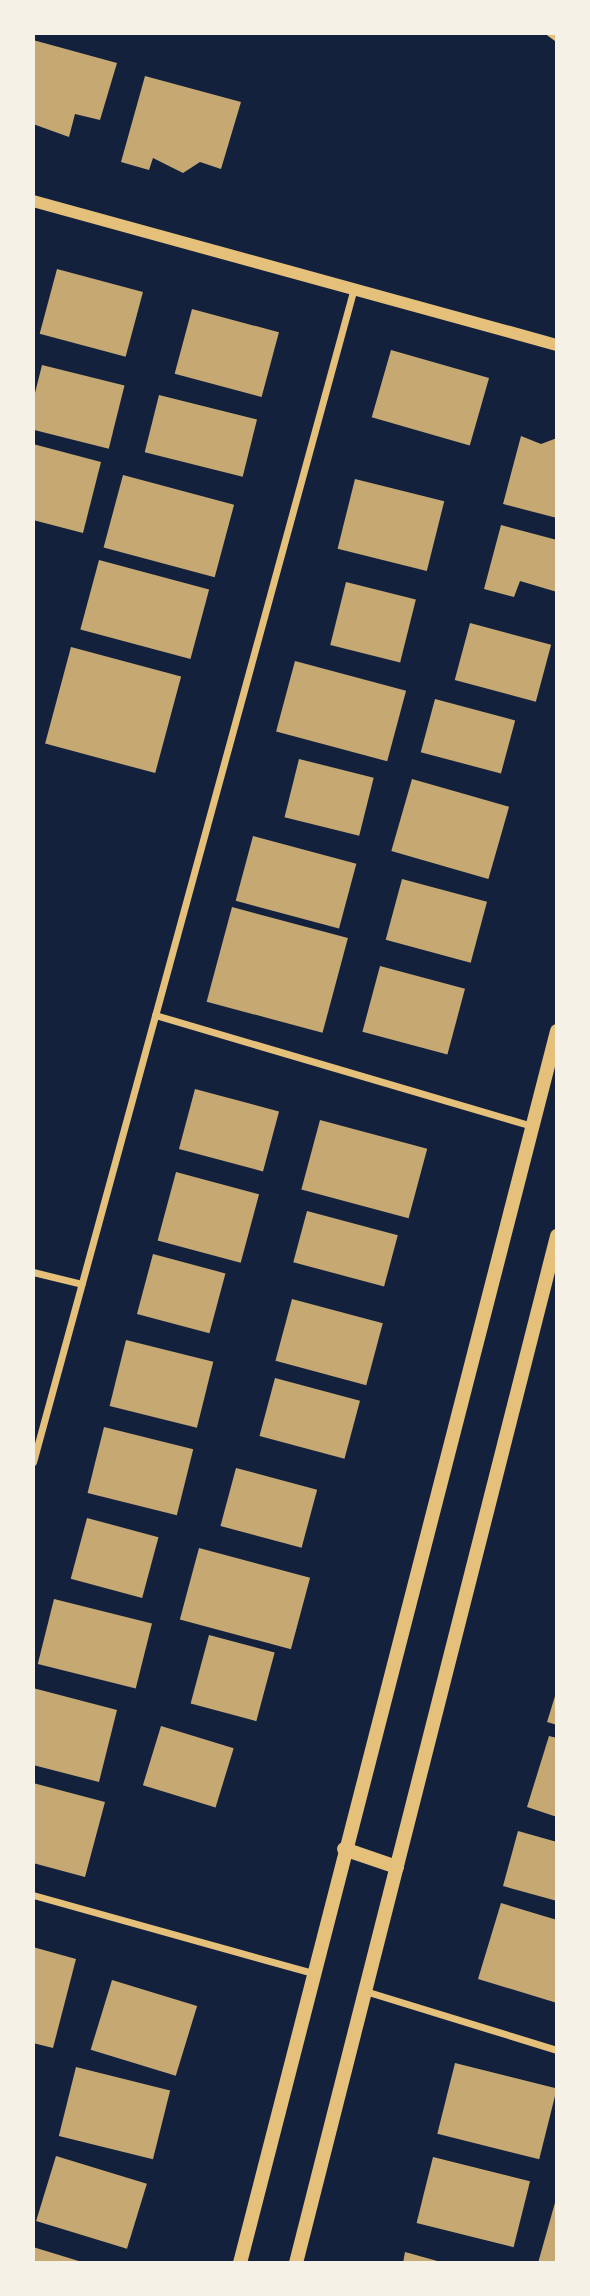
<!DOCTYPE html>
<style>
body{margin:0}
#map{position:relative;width:590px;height:2296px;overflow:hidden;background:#14213d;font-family:"DejaVu Sans",sans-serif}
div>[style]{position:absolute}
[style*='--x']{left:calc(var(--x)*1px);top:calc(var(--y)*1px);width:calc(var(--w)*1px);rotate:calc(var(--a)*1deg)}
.building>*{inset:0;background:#c6a872;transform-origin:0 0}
.minor>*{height:7px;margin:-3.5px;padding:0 3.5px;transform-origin:3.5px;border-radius:3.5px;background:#e5c07b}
.tertiary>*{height:12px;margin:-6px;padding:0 6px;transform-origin:6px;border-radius:6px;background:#e5c07b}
.secondary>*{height:14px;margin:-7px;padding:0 7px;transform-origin:7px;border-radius:7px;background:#e5c07b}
span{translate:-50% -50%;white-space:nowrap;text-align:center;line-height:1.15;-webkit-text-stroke:7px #f6f1e7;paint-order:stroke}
.frame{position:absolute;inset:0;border:35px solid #f6f1e7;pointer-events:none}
</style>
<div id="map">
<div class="building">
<div style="clip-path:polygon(33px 40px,117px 63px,100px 120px,75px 114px,69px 137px,33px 124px)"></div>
<div style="clip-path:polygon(145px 76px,241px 102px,221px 169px,200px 162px,183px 173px,153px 158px,149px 170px,121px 162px)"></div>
<div style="left:57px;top:269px;width:89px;height:67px;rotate:15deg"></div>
<div style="left:192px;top:309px;width:90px;height:67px;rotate:15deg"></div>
<div style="left:391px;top:350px;width:102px;height:70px;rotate:16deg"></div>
<div style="left:42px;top:365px;width:85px;height:65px;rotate:14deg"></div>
<div style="left:159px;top:395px;width:101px;height:59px;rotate:14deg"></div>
<div style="clip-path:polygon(521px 436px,541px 444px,557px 438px,557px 518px,503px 504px)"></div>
<div style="clip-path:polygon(33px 444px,101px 462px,83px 533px,33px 520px)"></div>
<div style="left:123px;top:475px;width:115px;height:75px;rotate:15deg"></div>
<div style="left:355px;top:479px;width:92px;height:72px;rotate:14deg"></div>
<div style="clip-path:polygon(501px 525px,557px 540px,557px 592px,520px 581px,514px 597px,484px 589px)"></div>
<div style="left:99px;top:560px;width:114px;height:72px;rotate:15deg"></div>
<div style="left:346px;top:582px;width:72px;height:65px;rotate:14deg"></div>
<div style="left:470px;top:623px;width:84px;height:59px;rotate:15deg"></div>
<div style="left:71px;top:647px;width:114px;height:100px;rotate:15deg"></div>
<div style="left:295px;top:661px;width:115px;height:73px;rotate:15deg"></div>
<div style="left:435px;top:699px;width:83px;height:55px;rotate:15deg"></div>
<div style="left:299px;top:759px;width:77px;height:60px;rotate:14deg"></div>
<div style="left:412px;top:779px;width:101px;height:75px;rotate:16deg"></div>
<div style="left:253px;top:836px;width:107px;height:67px;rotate:15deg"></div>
<div style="left:402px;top:879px;width:88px;height:63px;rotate:15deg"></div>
<div style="left:232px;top:907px;width:120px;height:98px;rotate:15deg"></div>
<div style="left:380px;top:966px;width:88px;height:68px;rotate:15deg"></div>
<div style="left:195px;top:1089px;width:87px;height:62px;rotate:15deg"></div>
<div style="left:320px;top:1120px;width:111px;height:72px;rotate:15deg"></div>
<div style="left:176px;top:1172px;width:86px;height:71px;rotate:15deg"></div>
<div style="left:307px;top:1211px;width:94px;height:53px;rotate:15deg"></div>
<div style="left:153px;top:1254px;width:75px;height:62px;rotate:15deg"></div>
<div style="left:292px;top:1299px;width:94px;height:64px;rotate:15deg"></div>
<div style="left:126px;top:1340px;width:90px;height:68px;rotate:14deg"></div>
<div style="left:275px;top:1378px;width:88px;height:60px;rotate:15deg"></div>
<div style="left:104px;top:1427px;width:92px;height:68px;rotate:14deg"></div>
<div style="left:236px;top:1468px;width:84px;height:60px;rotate:15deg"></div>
<div style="left:87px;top:1518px;width:74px;height:63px;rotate:15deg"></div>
<div style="left:199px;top:1548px;width:115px;height:74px;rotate:15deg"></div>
<div style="left:54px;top:1599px;width:101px;height:67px;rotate:14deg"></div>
<div style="left:209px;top:1635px;width:68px;height:71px;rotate:15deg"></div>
<div style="clip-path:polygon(33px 1688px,117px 1710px,99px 1782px,33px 1765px)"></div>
<div style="clip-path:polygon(556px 1693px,557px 1693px,557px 1725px,547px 1722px)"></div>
<div style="left:161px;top:1726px;width:76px;height:62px;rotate:17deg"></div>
<div style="clip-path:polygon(549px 1736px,557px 1738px,557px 1817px,527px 1807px)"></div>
<div style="clip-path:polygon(33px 1783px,105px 1802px,85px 1877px,33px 1863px)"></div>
<div style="clip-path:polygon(518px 1831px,557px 1842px,557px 1901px,503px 1886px)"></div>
<div style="clip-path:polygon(501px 1903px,557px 1920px,557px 2003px,478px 1979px)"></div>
<div style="clip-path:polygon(33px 1947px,76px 1959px,53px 2048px,33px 2043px)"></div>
<div style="left:112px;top:1980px;width:89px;height:73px;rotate:17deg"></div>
<div style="left:455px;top:2063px;width:105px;height:73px;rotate:14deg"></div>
<div style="left:76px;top:2067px;width:97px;height:71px;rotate:14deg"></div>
<div style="left:56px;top:2156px;width:95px;height:68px;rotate:17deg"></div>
<div style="left:433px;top:2157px;width:100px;height:68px;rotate:14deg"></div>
<div style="clip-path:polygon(556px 2199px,557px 2263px,538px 2263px)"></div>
<div style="clip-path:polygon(33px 2247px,82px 2262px,82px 2263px,33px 2263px)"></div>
<div style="clip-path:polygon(405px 2252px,441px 2262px,441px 2263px,403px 2263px)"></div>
</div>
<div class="minor">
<div style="--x:550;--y:33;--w:9;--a:36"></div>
<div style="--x:155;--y:1015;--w:394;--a:16.4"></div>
<div style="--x:33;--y:1272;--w:50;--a:13.8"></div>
<div style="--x:33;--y:1462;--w:1217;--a:-74.71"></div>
<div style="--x:33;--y:1895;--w:290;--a:15.6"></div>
<div style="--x:365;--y:1991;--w:201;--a:17.1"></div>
</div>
<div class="tertiary">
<div style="--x:33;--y:201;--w:543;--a:15.37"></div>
</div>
<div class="secondary">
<div style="--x:344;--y:1849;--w:56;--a:18.8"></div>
<div style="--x:240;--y:2263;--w:1272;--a:-75.57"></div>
<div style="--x:296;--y:2263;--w:1060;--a:-75.74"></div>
</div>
<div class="frame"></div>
</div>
